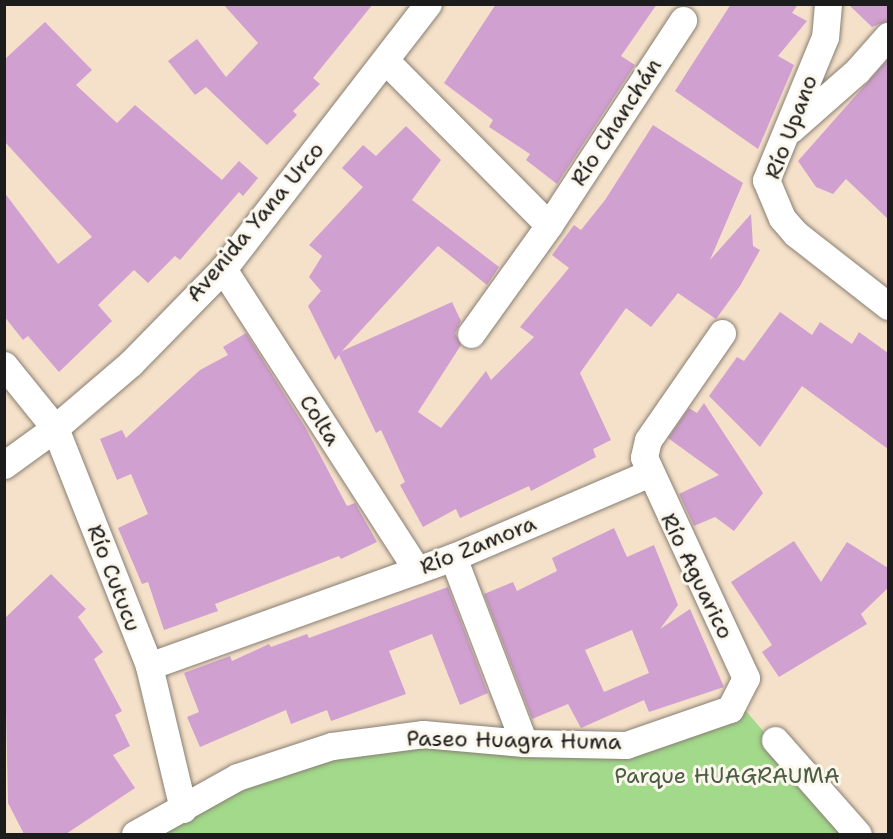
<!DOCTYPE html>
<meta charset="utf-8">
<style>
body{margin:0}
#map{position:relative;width:893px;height:839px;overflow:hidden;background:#f5e1c9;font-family:"Shantell Sans",sans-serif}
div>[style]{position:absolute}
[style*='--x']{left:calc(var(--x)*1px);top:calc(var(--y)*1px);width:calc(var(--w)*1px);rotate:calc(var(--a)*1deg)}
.green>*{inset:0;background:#a2d98b}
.building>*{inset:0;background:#d0a0d0}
.roads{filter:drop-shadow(0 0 2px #887e72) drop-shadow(0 0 2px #887e72)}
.minor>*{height:27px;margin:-13.5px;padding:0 13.5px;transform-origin:13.5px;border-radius:13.5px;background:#fff}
span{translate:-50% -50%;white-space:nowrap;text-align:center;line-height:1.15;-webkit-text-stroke:6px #fbf7ec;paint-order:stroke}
.street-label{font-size:22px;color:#1c1c1c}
.park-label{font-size:22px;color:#4b5e43}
.frame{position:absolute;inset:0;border:6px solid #1c1c1c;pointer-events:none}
</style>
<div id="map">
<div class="green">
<div style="clip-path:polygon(746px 711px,852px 834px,146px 834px,333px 750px,425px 738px,627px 747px)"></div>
</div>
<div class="building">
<div style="clip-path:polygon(223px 4px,373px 4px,313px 78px,320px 84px,293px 111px,297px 115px,267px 145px,206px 87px,195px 95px,168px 61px,197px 39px,226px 77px,258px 43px)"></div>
<div style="clip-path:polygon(496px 4px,657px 4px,621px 56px,635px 65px,557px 184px,526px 160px,530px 154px,489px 127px,493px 120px,444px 83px)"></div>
<div style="clip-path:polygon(731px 4px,798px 4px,792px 13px,807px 21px,778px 56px,794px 65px,758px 149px,675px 91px)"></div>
<div style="clip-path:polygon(848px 4px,888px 4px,888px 21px,872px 27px)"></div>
<div style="clip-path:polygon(45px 22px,92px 70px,76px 85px,117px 123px,135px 105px,222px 180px,239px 161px,258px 178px,243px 196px,239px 192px,180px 260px,175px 256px,148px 283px,134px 270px,98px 305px,112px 321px,59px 372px,28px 336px,23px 340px,4px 316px,4px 192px,58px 264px,92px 237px,4px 141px,4px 60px)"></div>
<div style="clip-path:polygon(888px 59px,888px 219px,846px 179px,833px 194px,816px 187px,798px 161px)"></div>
<div style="clip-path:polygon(653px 125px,743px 183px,710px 260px,751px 214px,753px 246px,760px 250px,740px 286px,716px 319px,678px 293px,651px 327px,626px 308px,580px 373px,611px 440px,593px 449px,596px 457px,531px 491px,529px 486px,460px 518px,456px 509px,423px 527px,400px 485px,405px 482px,381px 430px,376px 433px,339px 355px,335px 360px,308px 306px,321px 291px,309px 277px,322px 256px,309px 245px,363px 187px,342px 168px,363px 145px,376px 156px,406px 126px,441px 160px,412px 200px,499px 267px,487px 285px,438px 246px,342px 351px,452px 302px,461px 321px,455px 333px,461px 345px,418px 412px,441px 428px,486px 371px,491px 380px,534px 337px,520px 327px,569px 268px,552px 255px,574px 225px,581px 230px,605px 200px)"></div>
<div style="clip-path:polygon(780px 312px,812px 335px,820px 322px,852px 344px,859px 332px,888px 353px,888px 449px,802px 386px,760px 447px,709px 396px,737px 357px,744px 361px)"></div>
<div style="clip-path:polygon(246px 333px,305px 427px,347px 506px,355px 503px,377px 542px,341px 559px,339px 556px,215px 604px,218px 611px,164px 630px,148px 582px,142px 584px,118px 528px,148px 514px,131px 474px,117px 480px,100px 439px,122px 430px,126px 438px,200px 370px,228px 355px,223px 347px)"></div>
<div style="clip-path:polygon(704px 403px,763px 493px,734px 531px,715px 517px,694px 526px,679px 494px,719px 475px,668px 438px,689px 408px,697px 413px)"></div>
<div style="clip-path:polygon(evenodd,614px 528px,627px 557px,654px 545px,678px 605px,660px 629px,690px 609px,724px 687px,649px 712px,644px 700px,581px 728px,568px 704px,532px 719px,484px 594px,513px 582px,517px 591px,557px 571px,552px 558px,614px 528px,632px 630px,649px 673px,604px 692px,585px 650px,632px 630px)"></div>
<div style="clip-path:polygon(794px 541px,821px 582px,847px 542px,888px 568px,888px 588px,861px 614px,867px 624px,779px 677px,762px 652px,772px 645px,731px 582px)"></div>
<div style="clip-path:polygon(51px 574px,86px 609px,78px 617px,103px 652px,94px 659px,122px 711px,115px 715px,130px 746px,113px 755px,135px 788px,66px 834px,24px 834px,8px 803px,4px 619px)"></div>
<div style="clip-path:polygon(448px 587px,488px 693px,460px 705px,432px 634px,389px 651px,406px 694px,331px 721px,327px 710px,291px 724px,286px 710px,200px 747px,187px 717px,199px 712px,184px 673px,230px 656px,232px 661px,269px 644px,271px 647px,307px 634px,309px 638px)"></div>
</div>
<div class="roads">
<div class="minor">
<div style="--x:828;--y:4;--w:33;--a:95"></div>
<div style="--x:825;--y:37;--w:155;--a:112.4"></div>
<div style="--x:766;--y:180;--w:41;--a:67.2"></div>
<div style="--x:782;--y:218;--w:21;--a:49"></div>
<div style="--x:796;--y:234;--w:117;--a:38"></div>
<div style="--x:386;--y:61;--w:231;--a:45.2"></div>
<div style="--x:549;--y:225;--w:245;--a:-56.8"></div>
<div style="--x:791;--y:129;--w:88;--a:-41.3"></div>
<div style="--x:857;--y:71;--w:47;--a:-48.5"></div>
<div style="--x:223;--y:269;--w:358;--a:57.2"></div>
<div style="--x:471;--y:334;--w:134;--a:-54.4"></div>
<div style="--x:4;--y:365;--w:81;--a:51"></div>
<div style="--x:55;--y:428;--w:256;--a:68.4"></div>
<div style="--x:149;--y:666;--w:147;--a:76.6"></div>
<div style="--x:4;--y:465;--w:63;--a:-36"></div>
<div style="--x:55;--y:428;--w:100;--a:-40.5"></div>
<div style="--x:131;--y:363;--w:132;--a:-45.6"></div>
<div style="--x:223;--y:269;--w:335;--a:-52.3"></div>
<div style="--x:453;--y:557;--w:199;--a:69.1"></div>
<div style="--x:149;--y:666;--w:323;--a:-19.7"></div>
<div style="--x:453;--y:557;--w:212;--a:-23.1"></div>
<div style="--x:775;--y:740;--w:125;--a:48.6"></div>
<div style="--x:135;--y:834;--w:117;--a:-29.2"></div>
<div style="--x:237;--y:777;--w:100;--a:-18.1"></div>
<div style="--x:332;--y:746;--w:92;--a:-7.5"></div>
<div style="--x:423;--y:734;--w:101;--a:5.1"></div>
<div style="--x:524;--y:743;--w:102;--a:1.1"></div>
<div style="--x:626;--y:745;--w:110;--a:-19.1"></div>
<div style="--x:730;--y:709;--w:35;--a:-63"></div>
<div style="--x:746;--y:678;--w:243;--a:-114.8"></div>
<div style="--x:644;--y:457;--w:17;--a:-77"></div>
<div style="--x:648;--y:440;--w:130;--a:-55.3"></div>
</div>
</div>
<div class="street-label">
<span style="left:616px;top:122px;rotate:-57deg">Río Chanchán</span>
<span style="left:791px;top:127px;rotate:-69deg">Río Upano</span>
<span style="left:255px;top:222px;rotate:-50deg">Avenida Yana Urco</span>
<span style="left:320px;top:420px;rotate:57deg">Colta</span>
<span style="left:478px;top:545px;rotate:-22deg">Río Zamora</span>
<span style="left:697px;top:576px;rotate:64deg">Río Aguarico</span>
<span style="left:114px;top:578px;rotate:69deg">Río Cutucu</span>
<span style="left:514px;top:740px;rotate:1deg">Paseo Huagra Huma</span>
</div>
<div class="park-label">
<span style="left:727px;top:776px">Parque HUAGRAUMA</span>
</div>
<div class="frame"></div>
</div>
